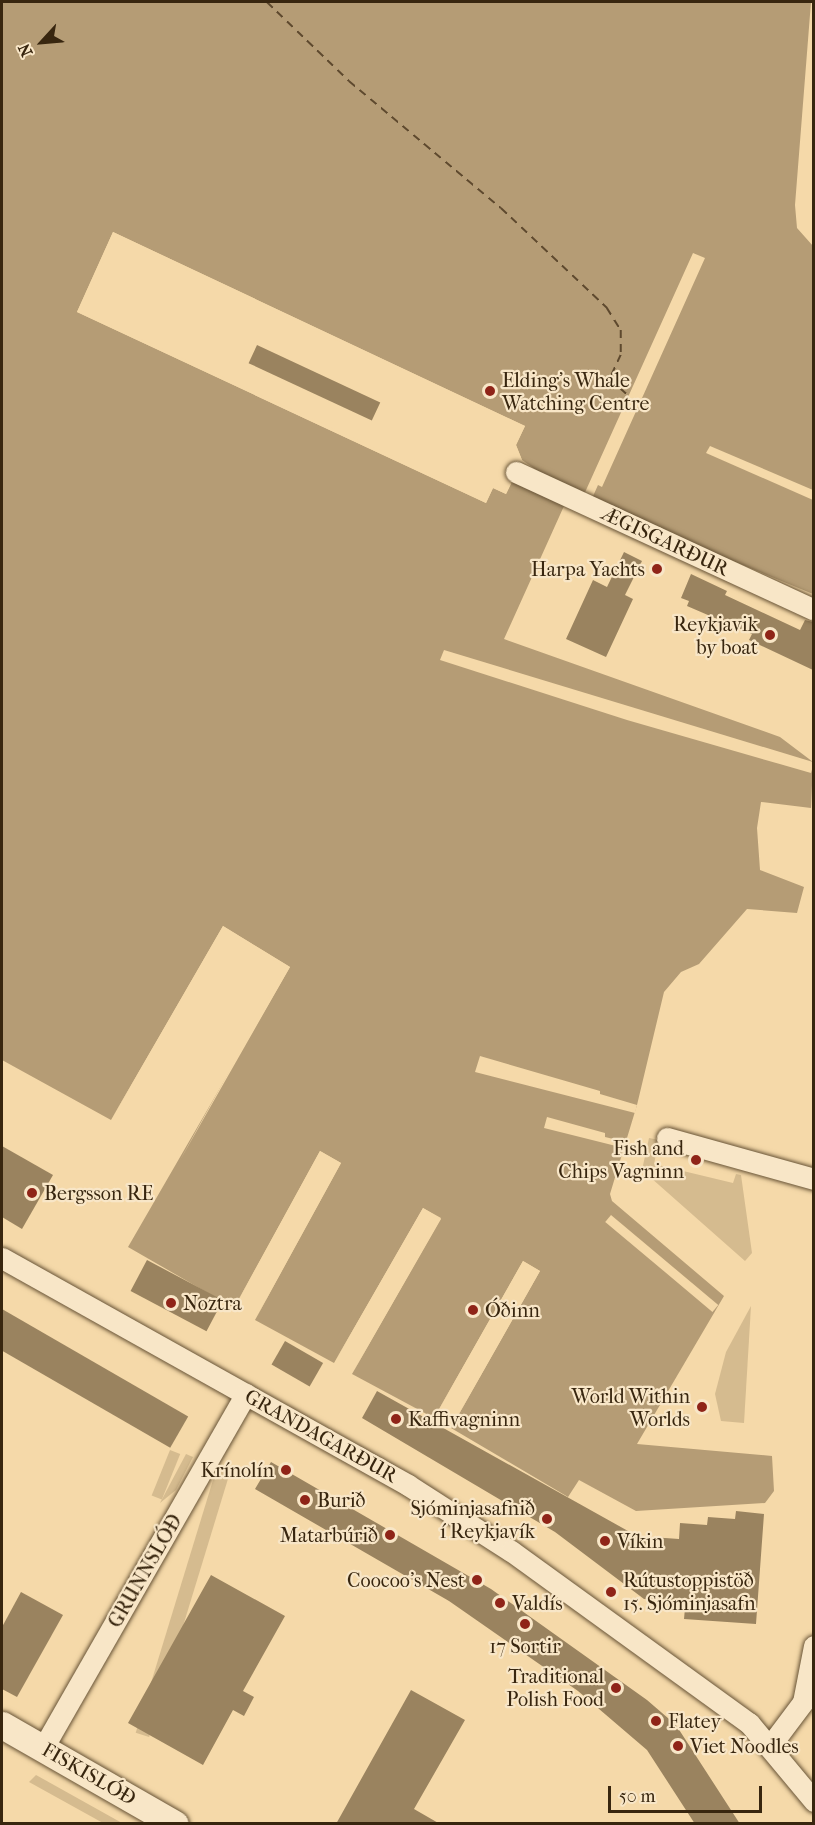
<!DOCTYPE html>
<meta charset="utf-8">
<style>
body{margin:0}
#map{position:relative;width:815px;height:1825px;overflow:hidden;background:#f5d9a9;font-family:"IM FELL French Canon",serif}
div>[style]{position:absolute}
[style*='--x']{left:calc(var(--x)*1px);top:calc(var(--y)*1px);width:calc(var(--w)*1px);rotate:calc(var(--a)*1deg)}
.green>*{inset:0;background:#d5bb8f;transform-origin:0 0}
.water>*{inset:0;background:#b59c75}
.pier>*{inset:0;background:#f5d9a9;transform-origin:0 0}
.ferry>*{height:1.5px;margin-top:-0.75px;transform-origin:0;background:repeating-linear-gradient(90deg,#5e492e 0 8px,transparent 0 14px)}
.building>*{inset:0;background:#9a835f;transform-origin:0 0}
.roads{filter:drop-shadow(0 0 2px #675336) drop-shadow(0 0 2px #675336)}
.minor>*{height:21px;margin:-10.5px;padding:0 10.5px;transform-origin:10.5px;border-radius:10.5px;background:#f8e6c7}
.tertiary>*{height:27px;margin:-13.5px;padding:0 13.5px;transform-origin:13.5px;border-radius:13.5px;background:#f8e6c7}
.dots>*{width:16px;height:16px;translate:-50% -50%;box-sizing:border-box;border:3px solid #f8e6c7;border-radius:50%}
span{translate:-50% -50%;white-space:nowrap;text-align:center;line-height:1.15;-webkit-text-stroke:4.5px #f8e6c7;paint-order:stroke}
.poi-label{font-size:20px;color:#38260f}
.left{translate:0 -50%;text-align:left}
.right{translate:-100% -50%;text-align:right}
.street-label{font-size:20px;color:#38260f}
.frame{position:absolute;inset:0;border:3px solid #38260f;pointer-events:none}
.north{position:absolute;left:12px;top:12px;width:60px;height:60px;-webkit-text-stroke:4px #f8e6c7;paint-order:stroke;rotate:244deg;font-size:16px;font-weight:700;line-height:24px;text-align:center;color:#38260f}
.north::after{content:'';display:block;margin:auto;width:21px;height:27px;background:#38260f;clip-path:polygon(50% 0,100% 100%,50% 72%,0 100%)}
.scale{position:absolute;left:608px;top:1786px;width:154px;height:27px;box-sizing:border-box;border:3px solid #38260f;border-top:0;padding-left:8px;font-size:18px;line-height:21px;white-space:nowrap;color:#38260f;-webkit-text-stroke:4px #f8e6c7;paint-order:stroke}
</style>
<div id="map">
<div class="green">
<div style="clip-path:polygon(649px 1138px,659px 1140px,654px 1164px,733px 1183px,736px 1174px,741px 1175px,752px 1253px,745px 1261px,642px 1170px)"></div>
<div style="clip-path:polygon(751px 1306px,744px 1423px,721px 1421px,715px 1394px,726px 1352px)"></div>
<div style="left:170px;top:1450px;width:11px;height:49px;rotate:22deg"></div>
<div style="clip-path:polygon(186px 1454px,193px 1457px,176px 1490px,160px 1503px)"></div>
<div style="left:217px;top:1467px;width:14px;height:278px;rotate:17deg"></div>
<div style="clip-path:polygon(36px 1775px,45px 1780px,122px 1823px,103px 1823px,29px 1782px)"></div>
</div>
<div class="water">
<div style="clip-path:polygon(2px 2px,811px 2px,795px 205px,797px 228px,813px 246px,813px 594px,571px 494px,522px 460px,516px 445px,525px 426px,113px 232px,77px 312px,486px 503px,493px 488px,506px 494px,512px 482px,564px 506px,504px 639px,780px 737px,813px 762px,811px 808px,761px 802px,757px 828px,760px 870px,804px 887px,797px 913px,747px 909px,699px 964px,681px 972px,664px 992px,637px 1105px,610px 1194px,612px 1201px,724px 1296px,637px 1444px,772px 1456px,774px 1491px,765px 1503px,636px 1511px,579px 1480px,568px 1497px,451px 1428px,540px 1271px,523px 1261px,434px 1418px,352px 1374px,441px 1219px,423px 1208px,334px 1363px,255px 1320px,341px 1163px,320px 1151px,234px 1308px,128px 1247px,290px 967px,223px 926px,111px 1120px,2px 1060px)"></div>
</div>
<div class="pier">
<div style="clip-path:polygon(113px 232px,525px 426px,516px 445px,522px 460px,521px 463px,513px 445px,521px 427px,114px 236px,81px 311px,485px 499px,491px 485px,504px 490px,513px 479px,506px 494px,493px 488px,486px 503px,77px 312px)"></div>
<div style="clip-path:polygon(693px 253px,705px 258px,602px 487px,598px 485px,590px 503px,582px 499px)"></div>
<div style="clip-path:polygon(710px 446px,813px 490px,813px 500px,706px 453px)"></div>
<div style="clip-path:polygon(444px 650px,813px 762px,813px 766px,811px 773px,627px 720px,440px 660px)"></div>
<div style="clip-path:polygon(223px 926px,290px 967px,179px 1162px,286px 968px,224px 930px,111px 1120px)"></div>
<div style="clip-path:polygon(480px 1056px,600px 1091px,600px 1094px,637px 1105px,635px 1113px,475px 1072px)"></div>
<div style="clip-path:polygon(547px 1117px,605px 1133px,605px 1137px,626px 1142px,624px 1148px,544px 1128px)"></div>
<div style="clip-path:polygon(320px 1151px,341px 1163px,255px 1320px,337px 1164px,321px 1155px,234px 1308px)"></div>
<div style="clip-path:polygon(423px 1208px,441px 1218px,352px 1374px,437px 1219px,424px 1212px,334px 1363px)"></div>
<div style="left:611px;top:1215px;width:140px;height:9px;rotate:40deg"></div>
<div style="clip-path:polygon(523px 1261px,540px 1271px,451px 1428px,536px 1272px,524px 1265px,434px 1418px)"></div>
</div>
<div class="ferry">
<div style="--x:267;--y:2;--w:114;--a:43.9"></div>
<div style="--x:349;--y:81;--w:198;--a:39.9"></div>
<div style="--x:501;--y:208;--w:146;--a:43.3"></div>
<div style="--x:607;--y:308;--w:26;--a:58"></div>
<div style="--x:621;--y:330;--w:25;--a:90"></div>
<div style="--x:621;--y:355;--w:26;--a:115"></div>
<div style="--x:610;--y:379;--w:25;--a:42"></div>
</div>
<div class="building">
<div style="left:257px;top:345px;width:136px;height:20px;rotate:25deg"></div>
<div style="clip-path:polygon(624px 552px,642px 561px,625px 595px,633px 599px,606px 657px,566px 639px,593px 580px,607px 587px)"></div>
<div style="clip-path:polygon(691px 574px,727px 591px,725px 595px,800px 630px,805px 620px,813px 622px,813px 670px,749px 640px,752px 634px,687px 606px,689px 601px,681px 598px)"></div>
<div style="clip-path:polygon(2px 1146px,53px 1175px,22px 1229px,2px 1217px)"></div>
<div style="left:147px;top:1260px;width:86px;height:35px;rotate:28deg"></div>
<div style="left:2px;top:1309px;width:215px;height:36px;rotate:30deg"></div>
<div style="left:285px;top:1341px;width:44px;height:27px;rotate:30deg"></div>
<div style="clip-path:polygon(377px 1391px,637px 1536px,679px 1539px,680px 1523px,707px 1525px,708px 1517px,735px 1519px,736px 1511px,764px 1514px,756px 1624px,684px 1619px,685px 1608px,674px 1607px,674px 1602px,644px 1599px,555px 1532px,362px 1418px)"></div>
<div style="clip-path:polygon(271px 1462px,491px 1589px,647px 1700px,676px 1725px,740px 1824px,695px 1824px,647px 1750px,578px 1691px,449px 1601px,255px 1489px)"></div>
<div style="clip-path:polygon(211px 1575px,285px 1616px,243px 1691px,254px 1697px,244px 1716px,233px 1710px,203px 1765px,128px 1723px)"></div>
<div style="clip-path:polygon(21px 1592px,63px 1615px,17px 1697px,2px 1689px,2px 1627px)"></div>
<div style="clip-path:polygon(411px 1690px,465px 1720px,414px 1809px,440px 1824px,336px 1824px)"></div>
</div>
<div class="roads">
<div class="minor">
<div style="--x:516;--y:472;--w:328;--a:24.8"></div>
<div style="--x:667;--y:1138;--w:153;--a:15.6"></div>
<div style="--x:2;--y:1258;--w:465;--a:29.2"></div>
<div style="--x:408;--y:1485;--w:122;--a:32.7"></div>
<div style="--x:511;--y:1551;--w:294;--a:35.9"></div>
<div style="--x:749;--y:1723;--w:102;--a:50.2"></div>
<div style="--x:770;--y:1746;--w:55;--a:-53.1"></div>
<div style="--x:803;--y:1702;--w:57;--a:-78.9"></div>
<div style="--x:43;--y:1748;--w:408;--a:-60.2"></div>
</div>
<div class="tertiary">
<div style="--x:2;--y:1725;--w:199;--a:29.8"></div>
</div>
</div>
<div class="dots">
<div style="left:490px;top:391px;background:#8f2418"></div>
<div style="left:657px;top:569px;background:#8f2418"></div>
<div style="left:770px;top:635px;background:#8f2418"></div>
<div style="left:696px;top:1160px;background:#8f2418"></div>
<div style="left:32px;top:1193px;background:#8f2418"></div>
<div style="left:171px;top:1303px;background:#8f2418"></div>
<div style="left:473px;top:1310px;background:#8f2418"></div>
<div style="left:702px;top:1407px;background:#8f2418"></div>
<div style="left:396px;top:1419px;background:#8f2418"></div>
<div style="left:286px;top:1470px;background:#8f2418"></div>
<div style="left:305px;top:1500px;background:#8f2418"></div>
<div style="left:547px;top:1519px;background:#8f2418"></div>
<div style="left:390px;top:1535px;background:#8f2418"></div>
<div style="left:605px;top:1541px;background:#8f2418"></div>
<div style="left:477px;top:1580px;background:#8f2418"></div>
<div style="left:611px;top:1592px;background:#8f2418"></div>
<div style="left:500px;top:1603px;background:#8f2418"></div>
<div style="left:525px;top:1624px;background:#8f2418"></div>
<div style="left:616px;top:1688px;background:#8f2418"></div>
<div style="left:656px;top:1721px;background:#8f2418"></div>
<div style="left:678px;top:1746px;background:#8f2418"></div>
</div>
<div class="poi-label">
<span class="left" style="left:502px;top:392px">Elding’s Whale<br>Watching Centre</span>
<span class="right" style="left:645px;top:569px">Harpa Yachts</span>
<span class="right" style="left:758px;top:636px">Reykjavik<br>by boat</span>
<span class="right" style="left:684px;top:1160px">Fish and<br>Chips Vagninn</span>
<span class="left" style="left:44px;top:1193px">Bergsson RE</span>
<span class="left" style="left:183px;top:1303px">Noztra</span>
<span class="left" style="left:485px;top:1310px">Óðinn</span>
<span class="right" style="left:690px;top:1408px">World Within<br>Worlds</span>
<span class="left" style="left:408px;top:1419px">Kaffivagninn</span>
<span class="right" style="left:274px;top:1470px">Krínolín</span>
<span class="left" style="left:317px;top:1500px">Burið</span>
<span class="right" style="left:535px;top:1520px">Sjóminjasafnið<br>í Reykjavík</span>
<span class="right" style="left:378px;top:1535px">Matarbúrið</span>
<span class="left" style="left:617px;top:1541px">Víkin</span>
<span class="right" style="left:465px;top:1580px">Coocoo's Nest</span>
<span class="left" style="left:623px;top:1592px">Rútustoppistöð<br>15. Sjóminjasafn</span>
<span class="left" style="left:512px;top:1603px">Valdís</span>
<span style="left:525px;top:1646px">17 Sortir</span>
<span class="right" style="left:604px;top:1688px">Traditional<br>Polish Food</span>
<span class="left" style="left:668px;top:1721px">Flatey</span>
<span class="left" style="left:690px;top:1746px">Viet Noodles</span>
</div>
<div class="street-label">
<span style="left:665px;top:541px;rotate:25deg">ÆGISGARÐUR</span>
<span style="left:321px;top:1436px;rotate:29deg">GRANDAGARÐUR</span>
<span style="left:145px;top:1571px;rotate:-60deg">GRUNNSLÓÐ</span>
<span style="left:89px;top:1774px;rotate:30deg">FISKISLÓÐ</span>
</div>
<div class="frame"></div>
<div class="north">N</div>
<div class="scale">50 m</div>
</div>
